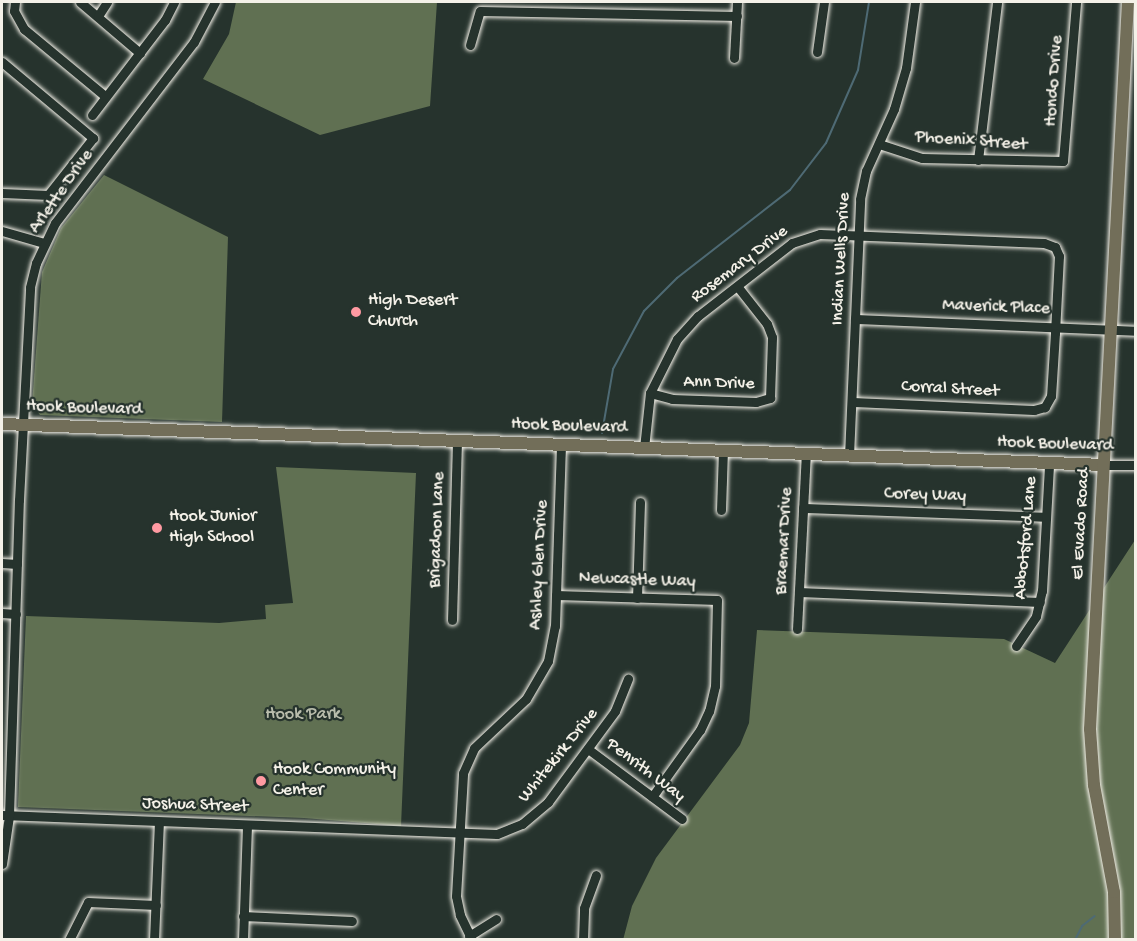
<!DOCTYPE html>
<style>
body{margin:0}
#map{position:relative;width:1137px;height:941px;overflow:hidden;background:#26332d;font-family:"Gochi Hand",sans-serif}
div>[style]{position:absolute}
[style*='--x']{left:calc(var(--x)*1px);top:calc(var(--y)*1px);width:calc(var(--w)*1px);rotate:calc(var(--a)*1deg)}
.green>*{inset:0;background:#607052}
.stream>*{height:2px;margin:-1px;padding:0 1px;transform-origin:1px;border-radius:1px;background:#4e6a74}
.roads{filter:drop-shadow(0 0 2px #f4f1e8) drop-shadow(0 0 2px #f4f1e8)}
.minor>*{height:9px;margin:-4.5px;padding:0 4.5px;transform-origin:4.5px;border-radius:4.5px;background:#26332d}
.major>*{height:12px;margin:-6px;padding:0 6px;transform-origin:6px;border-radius:6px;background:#726e59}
.dots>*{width:16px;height:16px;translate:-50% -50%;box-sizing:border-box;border:3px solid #26332d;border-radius:50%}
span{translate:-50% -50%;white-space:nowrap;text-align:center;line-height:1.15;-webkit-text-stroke:4.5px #26332d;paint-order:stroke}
.street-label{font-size:18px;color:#f4f1e8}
.poi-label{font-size:18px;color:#f4f1e8}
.left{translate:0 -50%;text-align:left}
.park-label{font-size:18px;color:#b9bdac}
.frame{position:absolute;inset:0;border:3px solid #f4f1e8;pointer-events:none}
</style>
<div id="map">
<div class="green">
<div style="clip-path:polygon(236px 2px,437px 2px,430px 106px,320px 135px,203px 79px,229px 34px)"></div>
<div style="clip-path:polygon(104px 175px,228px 237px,222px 422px,40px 415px,32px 404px,42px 272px,61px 228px)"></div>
<div style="clip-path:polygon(276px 467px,416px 473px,401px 826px,304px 818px,18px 807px,26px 616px,219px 623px,266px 619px,265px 605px,293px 603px)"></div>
<div style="clip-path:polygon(1135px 540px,1135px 939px,623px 940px,632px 906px,656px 858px,740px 745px,749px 723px,757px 630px,1004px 639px,1055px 663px)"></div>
</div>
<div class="stream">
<div style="--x:602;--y:433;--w:65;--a:-80.2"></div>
<div style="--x:613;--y:369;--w:66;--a:-61.9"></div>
<div style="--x:644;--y:311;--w:47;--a:-45"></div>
<div style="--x:677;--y:278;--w:143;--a:-37.9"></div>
<div style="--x:790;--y:190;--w:59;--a:-52.5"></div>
<div style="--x:826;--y:143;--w:80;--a:-66.3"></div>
<div style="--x:858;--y:70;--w:69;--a:-80.8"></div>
<div style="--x:1075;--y:940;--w:16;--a:-63"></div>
<div style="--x:1082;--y:926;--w:16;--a:-38"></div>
</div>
<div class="roads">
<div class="minor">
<div style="--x:15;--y:2;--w:9;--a:96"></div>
<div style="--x:14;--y:11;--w:21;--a:61"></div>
<div style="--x:24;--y:29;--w:105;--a:39.6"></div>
<div style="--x:80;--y:2;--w:79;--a:40.4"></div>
<div style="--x:98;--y:16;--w:17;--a:-57"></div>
<div style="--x:470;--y:45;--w:35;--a:-74"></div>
<div style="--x:480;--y:11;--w:257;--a:1.1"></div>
<div style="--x:817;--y:52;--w:50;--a:-82"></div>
<div style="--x:734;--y:58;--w:56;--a:-86.9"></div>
<div style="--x:2;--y:62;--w:119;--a:39.9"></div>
<div style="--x:93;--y:138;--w:73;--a:128.3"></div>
<div style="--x:48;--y:195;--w:46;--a:-177.5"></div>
<div style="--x:92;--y:115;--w:120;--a:-52.5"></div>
<div style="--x:165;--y:20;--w:20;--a:-63"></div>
<div style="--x:879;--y:144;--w:45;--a:18"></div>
<div style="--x:922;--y:158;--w:141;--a:1.2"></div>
<div style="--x:1063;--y:161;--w:160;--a:-85.3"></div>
<div style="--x:978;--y:160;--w:159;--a:-83.1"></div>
<div style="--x:2;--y:231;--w:44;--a:15.9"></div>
<div style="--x:855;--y:319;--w:281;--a:2.4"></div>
<div style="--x:650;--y:393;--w:23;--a:15"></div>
<div style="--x:672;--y:399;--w:84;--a:2"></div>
<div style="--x:756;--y:402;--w:15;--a:-16"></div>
<div style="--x:770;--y:398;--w:61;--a:-88.1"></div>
<div style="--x:772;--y:337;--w:14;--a:-111"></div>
<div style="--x:767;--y:324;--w:48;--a:-128.3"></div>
<div style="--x:644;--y:448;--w:55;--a:-83.8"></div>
<div style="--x:650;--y:393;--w:60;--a:-63.4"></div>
<div style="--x:677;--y:339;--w:31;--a:-48"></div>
<div style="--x:698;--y:316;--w:119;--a:-37.8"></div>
<div style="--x:792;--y:243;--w:29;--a:-18"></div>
<div style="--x:820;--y:234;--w:224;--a:2.3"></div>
<div style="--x:1044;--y:243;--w:12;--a:20"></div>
<div style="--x:1055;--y:247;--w:10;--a:66"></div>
<div style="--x:1059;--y:256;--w:77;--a:93"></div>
<div style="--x:1055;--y:333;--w:63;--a:93.6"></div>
<div style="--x:1051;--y:396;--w:13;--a:119"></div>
<div style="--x:1045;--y:407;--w:11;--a:165"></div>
<div style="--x:1034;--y:410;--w:182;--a:-177.5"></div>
<div style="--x:849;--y:456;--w:257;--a:-87.5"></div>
<div style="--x:860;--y:199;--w:29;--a:-78"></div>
<div style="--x:866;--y:171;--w:68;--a:-65.7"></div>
<div style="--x:894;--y:109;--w:43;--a:-73.7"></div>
<div style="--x:906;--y:68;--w:67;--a:-82.2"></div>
<div style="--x:1103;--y:465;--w:33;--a:0"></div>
<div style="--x:803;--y:508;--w:243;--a:2.1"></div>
<div style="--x:721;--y:510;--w:59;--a:-88.1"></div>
<div style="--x:2;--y:563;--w:15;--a:4"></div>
<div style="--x:799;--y:592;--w:241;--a:2.4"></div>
<div style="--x:556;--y:595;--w:161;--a:1.8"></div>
<div style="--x:717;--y:600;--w:86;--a:91.3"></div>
<div style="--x:715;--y:686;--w:26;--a:103"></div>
<div style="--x:709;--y:711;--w:21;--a:115"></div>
<div style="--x:700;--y:730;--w:82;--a:125.6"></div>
<div style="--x:637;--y:598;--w:96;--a:-88.2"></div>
<div style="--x:2;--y:613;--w:14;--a:4"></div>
<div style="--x:452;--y:620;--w:179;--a:-88.4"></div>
<div style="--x:797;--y:629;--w:175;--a:-87.1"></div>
<div style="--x:1016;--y:646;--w:36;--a:-56"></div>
<div style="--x:1036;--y:616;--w:26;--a:-77"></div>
<div style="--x:1042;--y:591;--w:127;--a:-86.8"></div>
<div style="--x:588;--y:749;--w:117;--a:36.7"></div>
<div style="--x:2;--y:815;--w:495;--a:2.2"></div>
<div style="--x:497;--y:834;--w:27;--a:-22"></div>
<div style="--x:522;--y:824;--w:34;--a:-40"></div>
<div style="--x:548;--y:802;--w:113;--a:-53.6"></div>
<div style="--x:615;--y:711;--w:35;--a:-68"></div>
<div style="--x:2;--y:864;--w:49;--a:-81.7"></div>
<div style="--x:9;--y:816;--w:316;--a:-88.2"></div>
<div style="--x:19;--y:500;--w:213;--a:-87"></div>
<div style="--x:30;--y:287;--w:25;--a:-76"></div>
<div style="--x:36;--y:263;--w:44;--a:-64.6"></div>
<div style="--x:55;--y:223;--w:228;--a:-52.5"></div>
<div style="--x:194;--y:42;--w:45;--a:-62.3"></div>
<div style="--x:243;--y:916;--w:109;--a:2.6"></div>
<div style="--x:469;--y:936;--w:32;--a:-32"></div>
<div style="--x:69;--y:940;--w:42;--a:-63.4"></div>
<div style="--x:88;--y:902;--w:68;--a:2.5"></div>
<div style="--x:154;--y:940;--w:118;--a:-87.6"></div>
<div style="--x:243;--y:940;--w:115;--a:-88"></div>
<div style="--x:472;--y:940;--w:28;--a:-116"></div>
<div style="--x:460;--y:915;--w:19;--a:-102"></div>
<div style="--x:456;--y:896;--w:123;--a:-86.7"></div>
<div style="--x:463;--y:773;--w:27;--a:-66"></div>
<div style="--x:474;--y:748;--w:71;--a:-43.3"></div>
<div style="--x:526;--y:699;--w:44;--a:-59.9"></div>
<div style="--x:548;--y:661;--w:36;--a:-79"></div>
<div style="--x:555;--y:626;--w:182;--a:-88.1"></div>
<div style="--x:583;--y:940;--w:32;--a:-88"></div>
<div style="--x:584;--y:908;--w:35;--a:-70"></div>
</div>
<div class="major">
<div style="--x:2;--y:424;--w:1102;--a:2.13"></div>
<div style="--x:1115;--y:940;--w:48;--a:-91.2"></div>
<div style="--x:1114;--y:892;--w:109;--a:-100.6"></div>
<div style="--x:1094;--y:785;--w:56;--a:-94.1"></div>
<div style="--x:1090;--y:729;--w:728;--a:-87.01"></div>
</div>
</div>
<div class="dots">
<div style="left:356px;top:312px;background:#ff9aa2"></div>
<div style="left:157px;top:528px;background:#ff9aa2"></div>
<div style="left:261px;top:781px;background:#ff9aa2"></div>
</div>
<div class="street-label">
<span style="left:1055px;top:81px;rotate:-86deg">Hondo Drive</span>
<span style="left:971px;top:142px;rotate:4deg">Phoenix Street</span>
<span style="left:62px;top:192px;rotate:-55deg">Arlette Drive</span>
<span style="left:842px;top:259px;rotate:-87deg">Indian Wells Drive</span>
<span style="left:740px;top:265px;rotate:-37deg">Rosemary Drive</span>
<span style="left:996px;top:308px;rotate:2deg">Maverick Place</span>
<span style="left:719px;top:384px;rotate:2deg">Ann Drive</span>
<span style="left:950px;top:390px;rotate:3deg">Corral Street</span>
<span style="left:84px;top:409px;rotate:2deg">Hook Boulevard</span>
<span style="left:569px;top:427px;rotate:2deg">Hook Boulevard</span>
<span style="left:1055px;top:445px;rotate:2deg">Hook Boulevard</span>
<span style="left:925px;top:496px;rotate:2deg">Corey Way</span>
<span style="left:1082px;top:524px;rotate:-87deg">El Evado Road</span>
<span style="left:438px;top:530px;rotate:-88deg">Brigadoon Lane</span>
<span style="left:1027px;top:538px;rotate:-85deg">Abbotsford Lane</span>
<span style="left:785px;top:541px;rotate:-87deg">Braemar Drive</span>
<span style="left:540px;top:565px;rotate:-87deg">Ashley Glen Drive</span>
<span style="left:637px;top:581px;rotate:2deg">Newcastle Way</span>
<span style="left:559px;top:756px;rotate:-51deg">Whitekirk Drive</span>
<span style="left:645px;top:771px;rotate:37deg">Penrith Way</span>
<span style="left:195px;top:806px;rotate:2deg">Joshua Street</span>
</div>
<div class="poi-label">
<span class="left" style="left:368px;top:312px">High Desert<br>Church</span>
<span class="left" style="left:169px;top:528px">Hook Junior<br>High School</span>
<span class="left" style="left:273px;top:781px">Hook Community<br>Center</span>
</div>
<div class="park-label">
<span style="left:303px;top:715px">Hook Park</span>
</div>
<div class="frame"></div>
</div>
